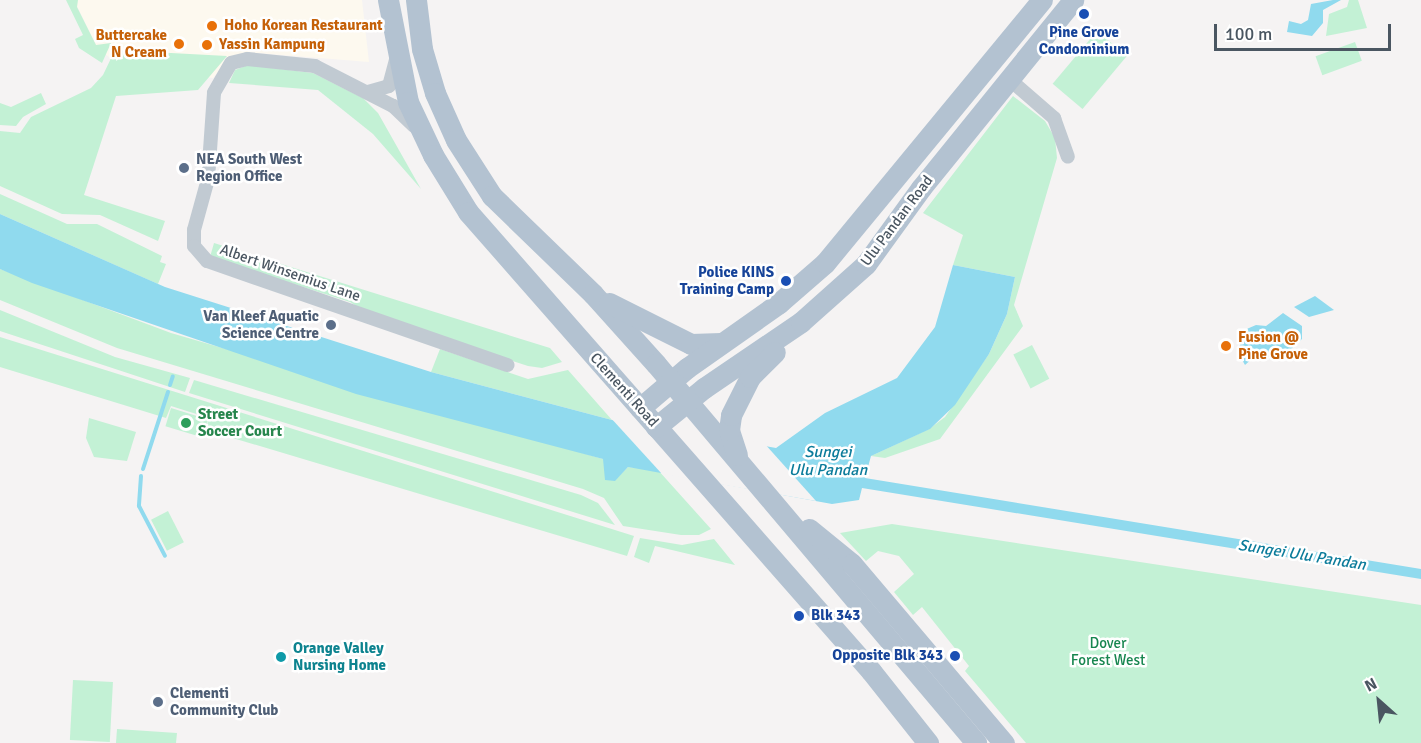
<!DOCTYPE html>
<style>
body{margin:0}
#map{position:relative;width:1421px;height:743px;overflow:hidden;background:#f5f3f3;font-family:Signika,sans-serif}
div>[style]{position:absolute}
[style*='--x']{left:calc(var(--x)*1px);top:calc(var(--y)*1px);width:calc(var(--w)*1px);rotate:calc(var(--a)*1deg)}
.commercial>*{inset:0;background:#fdf9ef}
.green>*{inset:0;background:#c3f1d5;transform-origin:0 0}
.water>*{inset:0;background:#90daee}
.pier>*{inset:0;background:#f5f3f3}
.stream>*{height:4px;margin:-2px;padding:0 2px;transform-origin:2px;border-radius:2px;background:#90daee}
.street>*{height:14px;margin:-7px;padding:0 7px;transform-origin:7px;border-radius:7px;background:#c1cad2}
.primary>*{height:21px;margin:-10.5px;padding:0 10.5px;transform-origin:10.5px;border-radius:10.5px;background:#b3c2d1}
.dots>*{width:16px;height:16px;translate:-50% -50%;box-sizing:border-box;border:3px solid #fff;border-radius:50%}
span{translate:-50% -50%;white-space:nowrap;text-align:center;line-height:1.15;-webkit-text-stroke:5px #fff;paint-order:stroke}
.food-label{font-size:15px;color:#c56008;font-weight:700}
.left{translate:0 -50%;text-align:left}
.right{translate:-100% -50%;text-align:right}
.transit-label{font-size:15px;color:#164399;font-weight:700}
.service-label{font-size:15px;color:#4e5e75;font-weight:700}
.street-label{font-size:15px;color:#4a5661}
.leisure-label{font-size:15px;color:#27864d;font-weight:700}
.park-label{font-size:15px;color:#17864f}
.culture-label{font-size:15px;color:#0d838f;font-weight:700}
.water-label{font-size:16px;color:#0c7c9b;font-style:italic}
.north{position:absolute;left:1349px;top:671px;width:60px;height:60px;-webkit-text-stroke:4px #fff;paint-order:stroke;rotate:333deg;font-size:16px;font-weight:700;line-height:24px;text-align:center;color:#4a5661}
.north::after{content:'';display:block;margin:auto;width:21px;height:27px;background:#4a5661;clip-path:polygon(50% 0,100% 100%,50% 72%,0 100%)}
.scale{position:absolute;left:1214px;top:24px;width:177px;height:27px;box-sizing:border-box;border:3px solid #4a5661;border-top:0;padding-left:8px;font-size:18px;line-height:21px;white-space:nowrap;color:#4a5661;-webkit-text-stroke:4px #fff;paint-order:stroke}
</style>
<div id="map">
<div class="commercial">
<div style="clip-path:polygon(74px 0,362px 0,369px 62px,246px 52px,228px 59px,213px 78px,124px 68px,98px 49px)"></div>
</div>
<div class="green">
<div style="clip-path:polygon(66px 0,78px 0,77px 7px,96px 45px,111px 43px,102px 63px,79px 48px,75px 39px,83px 35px)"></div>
<div style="clip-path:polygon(1349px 0,1358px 0,1367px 28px,1326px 36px,1329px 14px,1347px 7px)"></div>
<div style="left:1097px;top:31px;width:39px;height:69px;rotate:40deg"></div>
<div style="left:1355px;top:42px;width:20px;height:42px;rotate:70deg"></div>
<div style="clip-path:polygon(115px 50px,227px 56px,198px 90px,116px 96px,84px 195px,165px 221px,158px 241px,100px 215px,62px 214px,0 186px,0 131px,20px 133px,31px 117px,91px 88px,103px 75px)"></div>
<div style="clip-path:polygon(248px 65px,313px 73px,363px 98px,378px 113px,421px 189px,373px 134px,318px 90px,229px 83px,235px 70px)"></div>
<div style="clip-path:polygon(41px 93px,46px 104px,23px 117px,16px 126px,0 125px,0 103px,11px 107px)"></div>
<div style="clip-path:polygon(1013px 96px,1045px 121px,1055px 138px,1057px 158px,1014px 305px,1023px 326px,940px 439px,885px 458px,871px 456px,929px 429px,945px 417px,989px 354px,1007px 314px,1015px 277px,953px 265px,963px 235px,923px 213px)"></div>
<div style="clip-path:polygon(0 194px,67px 224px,97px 224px,162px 256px,160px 262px,166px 264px,158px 284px,0 214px)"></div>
<div style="clip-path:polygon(214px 243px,550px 348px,562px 362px,542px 368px,528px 366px,370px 315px,350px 302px,210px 257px)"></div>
<div style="clip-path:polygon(0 269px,171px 333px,603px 459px,615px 480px,628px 467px,658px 470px,711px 529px,699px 535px,681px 535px,623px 526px,604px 498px,583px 489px,117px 348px,0 300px)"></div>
<div style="clip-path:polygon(0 310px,115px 357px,190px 378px,185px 392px,0 331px)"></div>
<div style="clip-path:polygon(0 337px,634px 536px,627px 556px,206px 430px,209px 418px,171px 406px,166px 418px,0 367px)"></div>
<div style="left:1032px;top:345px;width:38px;height:21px;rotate:63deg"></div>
<div style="clip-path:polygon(440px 349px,528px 379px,568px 370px,612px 420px,431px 372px)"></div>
<div style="clip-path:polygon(194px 380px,581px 495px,598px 503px,615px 525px,189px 393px)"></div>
<div style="left:171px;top:408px;width:39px;height:19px;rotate:17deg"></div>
<div style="clip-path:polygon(89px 418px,136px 432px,127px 461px,94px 457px,86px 438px)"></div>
<div style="left:168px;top:511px;width:35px;height:19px;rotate:63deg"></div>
<div style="clip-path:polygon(892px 524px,1421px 605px,1421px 743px,1026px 743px,965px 671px,969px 666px,922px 607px,913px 615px,894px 592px,914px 574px,899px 556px,878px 551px,866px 561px,840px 533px)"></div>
<div style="clip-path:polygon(640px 538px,682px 545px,714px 539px,735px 565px,655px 546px,649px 563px,634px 557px)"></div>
<div style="left:73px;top:680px;width:40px;height:60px;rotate:3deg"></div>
<div style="clip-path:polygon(117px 729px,177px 733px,176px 743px,116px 743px)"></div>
</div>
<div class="water">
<div style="clip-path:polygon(1333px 0,1341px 0,1323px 10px,1323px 23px,1312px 36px,1287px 32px,1289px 21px,1301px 24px,1308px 20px,1311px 4px)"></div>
<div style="clip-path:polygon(0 214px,165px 287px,431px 372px,612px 420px,776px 448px,825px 413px,897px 378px,935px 327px,953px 265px,1015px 277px,1007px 314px,989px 354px,955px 405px,930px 429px,871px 456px,865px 478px,1421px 569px,1421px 579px,862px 488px,859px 500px,832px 504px,628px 467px,615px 481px,605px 480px,603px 459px,356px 394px,32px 283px,0 269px)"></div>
<div style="clip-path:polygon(1315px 296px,1334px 310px,1309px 317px,1294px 307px)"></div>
<div style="clip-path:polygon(1283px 313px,1302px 326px,1302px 339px,1283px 356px,1254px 357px,1245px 365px,1237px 351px,1243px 339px,1242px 331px,1256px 325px,1266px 326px)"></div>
</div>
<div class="pier">
<div style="clip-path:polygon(610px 417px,764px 443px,816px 501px,662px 474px)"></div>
</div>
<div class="stream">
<div style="--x:170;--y:385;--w:9;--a:-72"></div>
<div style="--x:143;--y:469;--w:81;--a:-72"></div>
<div style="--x:141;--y:476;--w:30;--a:94"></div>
<div style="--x:139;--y:506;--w:56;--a:62.5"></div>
</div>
<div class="street">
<div style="--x:1009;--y:79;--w:60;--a:40.9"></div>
<div style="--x:1054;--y:118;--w:41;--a:70.3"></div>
<div style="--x:368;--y:92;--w:22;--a:-16"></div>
<div style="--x:389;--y:86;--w:27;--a:-75"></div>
<div style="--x:414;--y:126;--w:29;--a:-136"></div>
<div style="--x:393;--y:106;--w:88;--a:-152.9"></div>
<div style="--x:315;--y:66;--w:68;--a:-174.1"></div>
<div style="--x:247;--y:59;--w:16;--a:166"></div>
<div style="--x:231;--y:63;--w:34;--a:120"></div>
<div style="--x:214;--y:93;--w:86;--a:94"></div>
<div style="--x:208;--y:179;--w:53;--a:105.4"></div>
<div style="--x:194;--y:230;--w:16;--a:90"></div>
<div style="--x:194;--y:246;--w:20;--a:49"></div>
<div style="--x:207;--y:261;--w:318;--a:19.1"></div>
</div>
<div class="primary">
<div style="--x:388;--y:0;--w:104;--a:78.9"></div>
<div style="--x:408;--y:102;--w:59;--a:64.7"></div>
<div style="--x:433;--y:155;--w:67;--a:58.4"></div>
<div style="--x:468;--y:212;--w:611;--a:48.72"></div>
<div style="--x:871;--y:671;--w:92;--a:51.6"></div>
<div style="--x:416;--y:0;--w:49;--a:83"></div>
<div style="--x:422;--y:49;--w:46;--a:73.5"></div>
<div style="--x:435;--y:93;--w:51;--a:65.9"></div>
<div style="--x:456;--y:140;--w:67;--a:57.3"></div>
<div style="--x:492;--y:196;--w:141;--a:44.1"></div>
<div style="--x:593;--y:294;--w:94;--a:48"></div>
<div style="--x:656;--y:364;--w:496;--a:49.8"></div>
<div style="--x:609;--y:303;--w:92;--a:26.6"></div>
<div style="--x:691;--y:344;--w:30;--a:-2"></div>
<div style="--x:640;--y:408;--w:62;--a:-40.4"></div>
<div style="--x:687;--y:368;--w:113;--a:-35.2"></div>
<div style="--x:779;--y:303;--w:61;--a:-41"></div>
<div style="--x:825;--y:263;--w:341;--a:-50.5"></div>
<div style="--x:656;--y:427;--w:62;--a:-39.1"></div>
<div style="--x:704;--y:388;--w:117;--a:-34.2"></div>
<div style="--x:801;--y:322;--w:87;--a:-41.7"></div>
<div style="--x:866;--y:264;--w:94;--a:-54.1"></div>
<div style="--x:921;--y:188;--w:242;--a:-51"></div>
<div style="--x:737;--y:455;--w:26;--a:-108"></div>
<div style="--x:729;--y:430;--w:15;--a:-82"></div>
<div style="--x:731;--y:415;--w:42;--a:-63.4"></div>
<div style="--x:750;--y:377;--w:35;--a:-45"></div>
<div style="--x:809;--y:529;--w:55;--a:39.1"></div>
<div style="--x:852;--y:564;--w:235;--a:49.7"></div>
</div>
<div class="dots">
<div style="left:1084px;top:14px;background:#1a4fb4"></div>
<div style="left:212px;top:26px;background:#e8710a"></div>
<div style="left:179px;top:44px;background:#e8710a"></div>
<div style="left:207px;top:45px;background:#e8710a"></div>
<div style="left:184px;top:168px;background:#5c6f8a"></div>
<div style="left:786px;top:281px;background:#1a4fb4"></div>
<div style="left:331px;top:325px;background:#5c6f8a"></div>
<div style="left:1226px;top:346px;background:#e8710a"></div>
<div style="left:186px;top:423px;background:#2e9e5b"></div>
<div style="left:799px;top:616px;background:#1a4fb4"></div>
<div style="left:955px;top:656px;background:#1a4fb4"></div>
<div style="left:281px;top:657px;background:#0f9aa8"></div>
<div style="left:158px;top:702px;background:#5c6f8a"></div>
</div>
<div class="food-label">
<span class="left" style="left:224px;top:26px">Hoho Korean Restaurant</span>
<span class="right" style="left:167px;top:44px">Buttercake<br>N Cream</span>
<span class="left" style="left:219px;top:45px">Yassin Kampung</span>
<span class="left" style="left:1238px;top:346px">Fusion @<br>Pine Grove</span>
</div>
<div class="transit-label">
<span style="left:1084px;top:41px">Pine Grove<br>Condominium</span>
<span class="right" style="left:774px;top:281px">Police KINS<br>Training Camp</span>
<span class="left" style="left:811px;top:616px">Blk 343</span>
<span class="right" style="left:943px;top:656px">Opposite Blk 343</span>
</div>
<div class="service-label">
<span class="left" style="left:196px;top:168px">NEA South West<br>Region Office</span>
<span class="right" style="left:319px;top:325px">Van Kleef Aquatic<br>Science Centre</span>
<span class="left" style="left:170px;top:702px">Clementi<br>Community Club</span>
</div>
<div class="street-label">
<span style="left:897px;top:221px;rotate:-53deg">Ulu Pandan Road</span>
<span style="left:290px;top:273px;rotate:19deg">Albert Winsemius Lane</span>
<span style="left:624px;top:390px;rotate:48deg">Clementi Road</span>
</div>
<div class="leisure-label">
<span class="left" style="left:198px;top:423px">Street<br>Soccer Court</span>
</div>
<div class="park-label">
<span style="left:1108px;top:652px">Dover<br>Forest West</span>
</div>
<div class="culture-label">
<span class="left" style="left:293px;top:657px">Orange Valley<br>Nursing Home</span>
</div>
<div class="water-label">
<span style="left:828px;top:461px">Sungei<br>Ulu Pandan</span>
<span style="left:1302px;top:555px;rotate:9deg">Sungei Ulu Pandan</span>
</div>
<div class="north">N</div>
<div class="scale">100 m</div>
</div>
